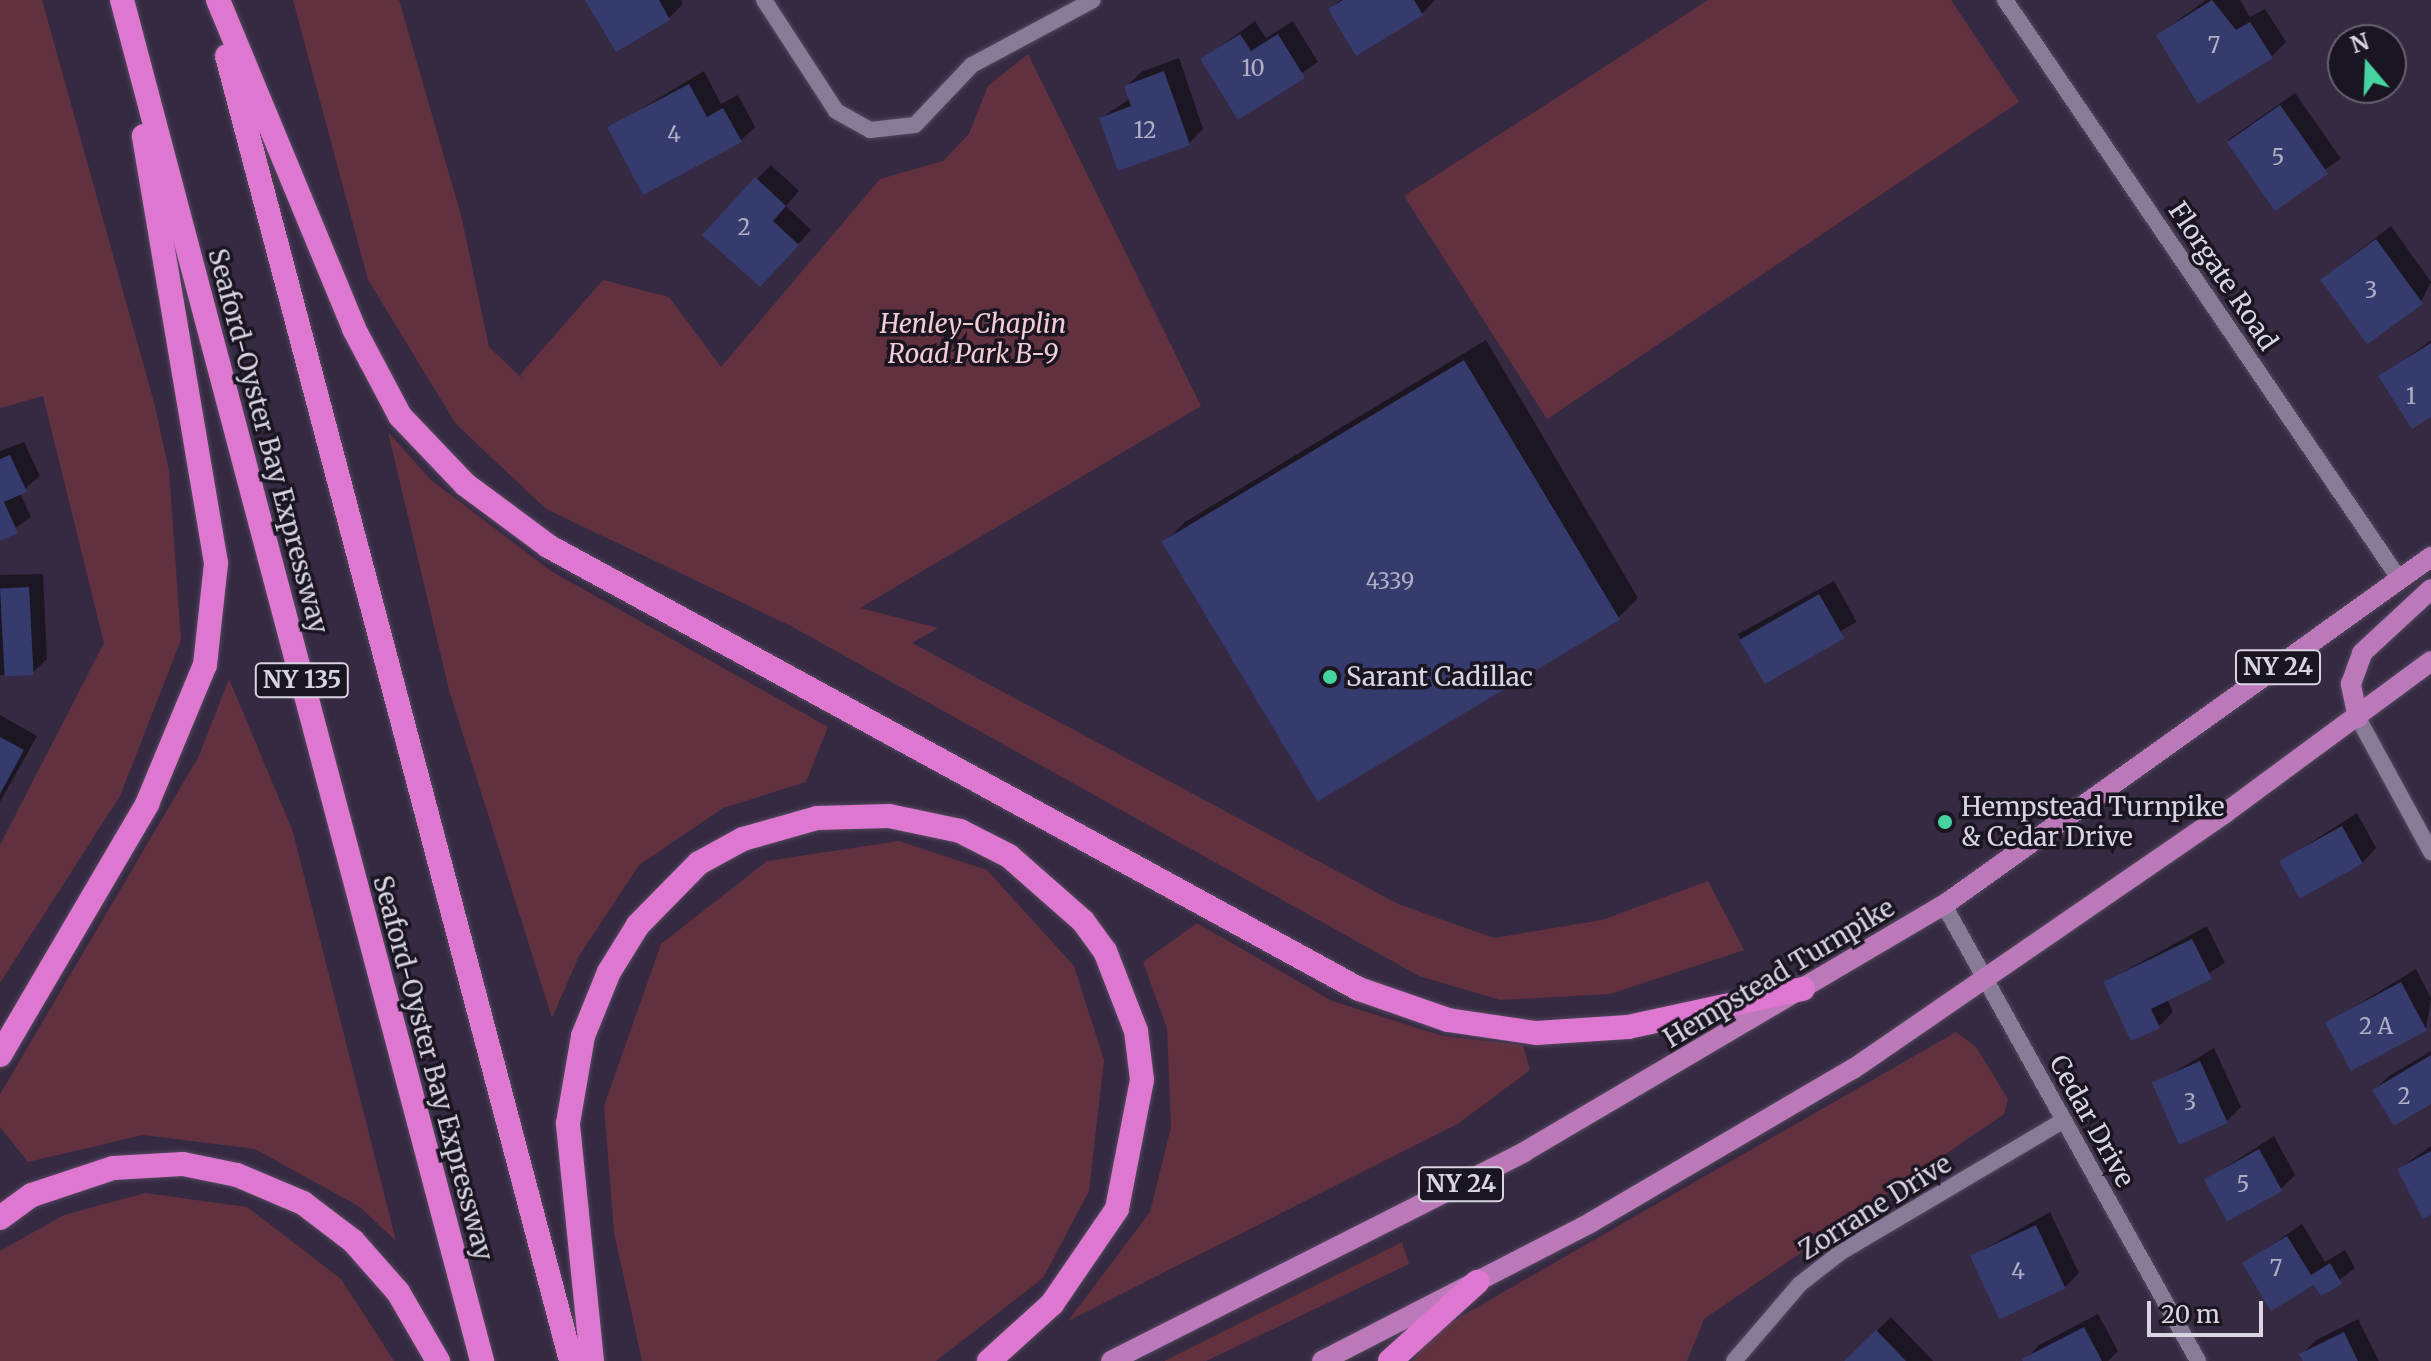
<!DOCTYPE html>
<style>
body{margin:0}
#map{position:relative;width:2431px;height:1361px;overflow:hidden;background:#352a42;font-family:Merriweather,serif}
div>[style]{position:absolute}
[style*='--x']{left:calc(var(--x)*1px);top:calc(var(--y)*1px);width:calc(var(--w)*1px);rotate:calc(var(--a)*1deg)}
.green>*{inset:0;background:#623140}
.shadow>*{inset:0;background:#0007;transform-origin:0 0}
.building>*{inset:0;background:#353b6c;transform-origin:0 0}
.roads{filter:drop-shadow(0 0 2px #52485c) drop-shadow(0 0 2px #52485c)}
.street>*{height:16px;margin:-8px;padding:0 8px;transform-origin:8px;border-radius:8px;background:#877b97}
.primary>*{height:20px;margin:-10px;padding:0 10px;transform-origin:10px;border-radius:10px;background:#bb79b9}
.highway>*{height:24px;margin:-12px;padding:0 12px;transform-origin:12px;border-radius:12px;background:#de77cf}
.dots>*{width:22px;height:22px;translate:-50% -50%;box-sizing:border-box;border:4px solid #1a1520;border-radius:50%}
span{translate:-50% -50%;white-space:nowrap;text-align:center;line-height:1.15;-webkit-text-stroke:7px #1a1520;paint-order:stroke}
.number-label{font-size:22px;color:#b0adc4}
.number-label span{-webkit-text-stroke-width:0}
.shield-label span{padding:2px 6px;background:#1a1520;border:2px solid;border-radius:6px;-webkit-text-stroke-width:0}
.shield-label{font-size:24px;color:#d9d3e2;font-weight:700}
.street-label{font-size:26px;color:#d9d3e2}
.park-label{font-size:26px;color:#f3ccd6;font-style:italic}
.poi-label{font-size:26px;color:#d9d3e2}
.left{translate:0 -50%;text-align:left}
.north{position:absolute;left:2327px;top:24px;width:80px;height:80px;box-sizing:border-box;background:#1a1520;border:2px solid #66616e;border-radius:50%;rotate:341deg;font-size:22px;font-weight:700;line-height:32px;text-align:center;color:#d9d3e2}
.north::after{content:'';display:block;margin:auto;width:28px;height:36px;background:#45d49f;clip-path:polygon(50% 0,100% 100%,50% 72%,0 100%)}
.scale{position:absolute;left:2147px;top:1301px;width:116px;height:36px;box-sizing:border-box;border:4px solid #d9d3e2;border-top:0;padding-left:10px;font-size:24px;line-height:28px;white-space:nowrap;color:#d9d3e2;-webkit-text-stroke:6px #1a1520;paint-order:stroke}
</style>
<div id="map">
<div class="green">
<div style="clip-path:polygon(0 0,42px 0,155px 406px,169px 471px,181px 640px,120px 796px,0 983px,0 845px,104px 643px,43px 396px,0 408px)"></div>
<div style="clip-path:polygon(293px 0,399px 0,462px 219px,489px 347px,524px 380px,520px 375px,603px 280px,669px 297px,721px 367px,880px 179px,943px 161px,969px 134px,988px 86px,1028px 54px,1201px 406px,860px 608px,938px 628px,912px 643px,1398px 904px,1494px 938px,1602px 920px,1708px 881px,1744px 950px,1610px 994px,1500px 1000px,1419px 976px,791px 626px,546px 509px,456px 424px,368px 280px)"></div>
<div style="clip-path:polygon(1708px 0,1951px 0,2019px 102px,1547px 419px,1404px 196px)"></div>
<div style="clip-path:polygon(388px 432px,431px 480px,551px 571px,828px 727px,806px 782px,723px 808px,639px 865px,579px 956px,552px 1018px,449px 690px)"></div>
<div style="clip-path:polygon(229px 679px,293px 832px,396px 1241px,360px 1207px,255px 1149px,143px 1135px,28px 1162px,0 1127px,0 1094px,199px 756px)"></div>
<div style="clip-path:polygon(899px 841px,987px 870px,1074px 966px,1104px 1060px,1089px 1191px,1043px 1278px,936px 1361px,642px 1361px,614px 1232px,604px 1106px,661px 944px,767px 861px)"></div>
<div style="clip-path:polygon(1197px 923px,1332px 1001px,1443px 1036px,1523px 1045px,1530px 1070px,1459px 1123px,1068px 1321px,1150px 1212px,1171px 1127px,1167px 1028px,1143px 962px)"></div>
<div style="clip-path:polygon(1956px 1032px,1976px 1047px,2008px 1099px,2004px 1114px,1704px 1319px,1687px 1361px,1412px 1361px,1439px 1329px)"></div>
<div style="clip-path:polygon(145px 1193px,247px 1207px,341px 1279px,394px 1361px,0 1361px,0 1251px,64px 1215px)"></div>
<div style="clip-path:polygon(1402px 1242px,1409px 1264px,1206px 1361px,1164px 1361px)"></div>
</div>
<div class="shadow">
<div style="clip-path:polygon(588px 0,681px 0,683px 4px,669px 18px)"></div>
<div style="clip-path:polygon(1340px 0,1435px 0,1422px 14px,1331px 9px)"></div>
<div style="clip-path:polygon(2206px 0,2240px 0,2250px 17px,2265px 9px,2286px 42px,2272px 56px,2158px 35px)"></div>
<div style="clip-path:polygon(1255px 21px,1266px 38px,1293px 21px,1318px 62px,1238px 117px,1203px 59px)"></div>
<div style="clip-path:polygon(1179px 58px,1203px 129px,1189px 143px,1101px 118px,1131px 98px,1127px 86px,1141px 72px)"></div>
<div style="clip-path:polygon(704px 71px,721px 104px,738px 95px,755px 127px,740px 141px,609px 128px)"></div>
<div style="left:2295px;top:93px;width:80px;height:81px;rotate:55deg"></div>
<div style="clip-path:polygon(771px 165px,799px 191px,786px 206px,811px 230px,774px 270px,757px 179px)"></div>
<div style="clip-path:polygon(2391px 226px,2431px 282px,2421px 302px,2322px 279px)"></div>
<div style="clip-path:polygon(1486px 340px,1638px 598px,1616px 620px,1164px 543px,1185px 522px)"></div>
<div style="clip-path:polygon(2431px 340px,2431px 415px,2381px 377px)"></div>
<div style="clip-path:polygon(24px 442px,40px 476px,20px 493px,31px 517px,0 539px,0 451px)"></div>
<div style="clip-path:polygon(43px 574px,47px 659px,32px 673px,0 675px,0 575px)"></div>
<div style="left:1834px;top:581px;width:47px;height:110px;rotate:61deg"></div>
<div style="clip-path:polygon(0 715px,37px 736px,0 802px)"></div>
<div style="clip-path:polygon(2357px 813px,2376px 848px,2362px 863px,2282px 861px)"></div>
<div style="clip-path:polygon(2207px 926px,2225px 963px,2167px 999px,2173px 1012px,2159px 1026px,2105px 982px)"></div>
<div style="clip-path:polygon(2416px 969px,2431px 998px,2426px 1029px,2328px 1023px)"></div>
<div style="clip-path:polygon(2214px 1048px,2241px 1107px,2227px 1121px,2155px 1084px)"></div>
<div style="clip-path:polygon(2431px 1051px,2431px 1101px,2374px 1090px,2389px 1076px)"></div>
<div style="clip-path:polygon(2274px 1136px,2295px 1175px,2281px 1189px,2207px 1179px)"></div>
<div style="clip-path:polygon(2431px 1146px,2431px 1212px,2399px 1169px)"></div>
<div style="clip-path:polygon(2050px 1212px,2079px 1273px,2065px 1287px,1972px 1256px)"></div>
<div style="clip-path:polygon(2302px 1224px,2325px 1262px,2345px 1250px,2355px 1268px,2321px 1294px,2315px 1282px,2245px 1264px)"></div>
<div style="clip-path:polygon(2098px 1314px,2118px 1351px,2108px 1361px,2025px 1361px,2039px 1345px)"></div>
<div style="clip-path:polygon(1891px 1317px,1933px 1361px,1846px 1361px)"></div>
<div style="clip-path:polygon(2358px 1319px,2379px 1361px,2305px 1361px,2302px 1354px,2316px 1340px)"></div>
</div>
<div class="building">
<div style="clip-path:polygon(585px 0,659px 0,670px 20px,616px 52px)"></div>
<div style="clip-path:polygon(1343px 0,1414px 0,1423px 15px,1356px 56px,1328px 9px)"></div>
<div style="clip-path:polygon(2212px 0,2236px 30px,2250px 22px,2273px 58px,2198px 104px,2156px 35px)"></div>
<div style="clip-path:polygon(1240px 34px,1251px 51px,1278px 34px,1305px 78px,1238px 120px,1200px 59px)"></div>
<div style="clip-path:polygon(1164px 71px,1190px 145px,1118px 171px,1099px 118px,1131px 106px,1124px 86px)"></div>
<div style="clip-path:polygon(689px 84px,707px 117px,723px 108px,742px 142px,643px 195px,607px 127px)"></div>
<div style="left:2280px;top:105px;width:84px;height:65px;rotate:55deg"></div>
<div style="clip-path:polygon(755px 177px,786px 206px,773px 221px,799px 245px,760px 287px,702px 235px)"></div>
<div style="left:2376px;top:239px;width:80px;height:69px;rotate:54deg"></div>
<div style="clip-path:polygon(2431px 343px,2431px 417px,2412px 429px,2378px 376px)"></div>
<div style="left:1464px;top:360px;width:303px;height:353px;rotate:59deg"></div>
<div style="clip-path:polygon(10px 455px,27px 492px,4px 502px,18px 533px,0 541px,0 459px)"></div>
<div style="left:29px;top:587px;width:88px;height:29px;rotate:87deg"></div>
<div style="left:1819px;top:594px;width:51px;height:92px;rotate:60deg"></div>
<div style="clip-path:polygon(0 737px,24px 750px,0 794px)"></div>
<div style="left:2342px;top:826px;width:43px;height:72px;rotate:61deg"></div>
<div style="clip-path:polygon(2192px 939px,2212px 979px,2151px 1009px,2160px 1028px,2131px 1041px,2103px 982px)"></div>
<div style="left:2401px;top:982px;width:55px;height:86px;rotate:62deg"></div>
<div style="clip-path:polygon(2431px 1055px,2431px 1104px,2394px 1126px,2372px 1090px)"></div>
<div style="left:2200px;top:1061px;width:68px;height:53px;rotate:66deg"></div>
<div style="left:2259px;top:1149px;width:48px;height:63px;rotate:61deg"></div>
<div style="clip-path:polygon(2431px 1151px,2431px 1215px,2423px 1219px,2397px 1169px)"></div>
<div style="left:2036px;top:1225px;width:70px;height:73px;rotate:65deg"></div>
<div style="clip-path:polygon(2287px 1236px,2311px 1275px,2330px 1263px,2342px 1284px,2321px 1296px,2314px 1285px,2271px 1311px,2242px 1263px)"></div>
<div style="clip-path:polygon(2084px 1327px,2102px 1361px,2023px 1361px,2022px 1359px)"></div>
<div style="clip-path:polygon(1876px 1330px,1906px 1361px,1844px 1361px)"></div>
<div style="clip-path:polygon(2344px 1332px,2358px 1361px,2303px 1361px,2299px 1354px)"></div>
</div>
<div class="roads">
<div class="street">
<div style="--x:764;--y:0;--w:132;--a:57"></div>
<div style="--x:836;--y:111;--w:39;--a:29"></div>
<div style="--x:870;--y:130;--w:45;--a:-6.3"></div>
<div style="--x:915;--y:125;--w:83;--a:-46.5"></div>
<div style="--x:972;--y:65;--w:137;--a:-28.2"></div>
<div style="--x:2005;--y:0;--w:702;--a:55.74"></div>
<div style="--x:2358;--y:718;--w:153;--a:61.4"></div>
<div style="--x:1944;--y:905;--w:522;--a:60.88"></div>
<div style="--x:1734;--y:1361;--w:101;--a:-49.4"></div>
<div style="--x:1800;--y:1284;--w:52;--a:-38"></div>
<div style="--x:1841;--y:1252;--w:259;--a:-30.6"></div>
</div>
<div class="primary">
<div style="--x:2358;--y:718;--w:35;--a:-102"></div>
<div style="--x:2351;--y:684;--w:33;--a:-70"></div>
<div style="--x:2362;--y:653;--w:94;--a:-42.8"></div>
<div style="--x:1111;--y:1361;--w:463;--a:-26.8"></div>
<div style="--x:1524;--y:1152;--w:487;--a:-30.5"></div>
<div style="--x:1944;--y:905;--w:599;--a:-35.55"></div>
<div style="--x:1322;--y:1361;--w:301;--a:-27.2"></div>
<div style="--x:1590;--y:1223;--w:305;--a:-30.4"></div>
<div style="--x:1853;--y:1069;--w:452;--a:-34.5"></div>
<div style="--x:2225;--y:813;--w:256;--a:-36.4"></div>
</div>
<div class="highway">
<div style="--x:122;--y:0;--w:1408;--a:75.18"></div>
<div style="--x:218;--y:0;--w:356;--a:67.5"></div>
<div style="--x:354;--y:329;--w:98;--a:62.1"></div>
<div style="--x:400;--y:416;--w:95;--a:46.3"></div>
<div style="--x:466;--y:485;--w:102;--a:36.6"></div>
<div style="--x:548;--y:546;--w:924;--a:28.65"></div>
<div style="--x:1359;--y:989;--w:94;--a:19.2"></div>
<div style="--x:1448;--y:1020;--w:89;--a:8.4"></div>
<div style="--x:1536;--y:1033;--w:92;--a:-3.7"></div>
<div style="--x:1628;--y:1027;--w:179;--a:-12.3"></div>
<div style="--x:227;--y:56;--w:1350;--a:75.23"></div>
<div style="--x:0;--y:1055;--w:291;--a:-59.6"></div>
<div style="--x:147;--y:804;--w:151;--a:-67.4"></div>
<div style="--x:205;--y:665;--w:103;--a:-83.8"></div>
<div style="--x:216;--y:563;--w:433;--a:-99.6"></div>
<div style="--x:0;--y:1218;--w:39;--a:-36"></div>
<div style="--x:32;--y:1195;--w:85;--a:-18.4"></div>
<div style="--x:113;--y:1168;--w:70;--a:-3.3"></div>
<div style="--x:183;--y:1164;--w:55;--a:11.5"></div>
<div style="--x:237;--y:1175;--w:72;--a:23"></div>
<div style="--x:303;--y:1203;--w:63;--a:37.2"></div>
<div style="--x:353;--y:1241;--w:68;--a:48.6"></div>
<div style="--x:398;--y:1292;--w:80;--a:59.9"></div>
<div style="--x:592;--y:1361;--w:239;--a:-95.8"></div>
<div style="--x:568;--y:1123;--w:88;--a:-80.2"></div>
<div style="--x:583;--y:1036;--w:69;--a:-67.9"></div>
<div style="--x:609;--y:972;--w:55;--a:-58.3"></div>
<div style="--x:638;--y:925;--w:87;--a:-45.5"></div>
<div style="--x:699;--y:863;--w:50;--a:-28.6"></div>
<div style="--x:743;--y:839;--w:77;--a:-15.8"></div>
<div style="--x:817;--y:818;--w:72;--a:-1.6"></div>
<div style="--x:889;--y:816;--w:73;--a:11.9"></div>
<div style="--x:960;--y:831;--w:55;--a:27"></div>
<div style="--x:1009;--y:856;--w:98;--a:41.3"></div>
<div style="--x:1083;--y:921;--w:37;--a:54"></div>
<div style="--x:1105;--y:951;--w:86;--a:68.8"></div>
<div style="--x:1136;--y:1031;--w:49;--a:83"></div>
<div style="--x:1142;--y:1080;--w:131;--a:101"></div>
<div style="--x:1117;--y:1209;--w:115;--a:124.4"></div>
<div style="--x:1052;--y:1304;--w:85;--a:137.9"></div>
<div style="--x:1390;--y:1361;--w:118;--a:-42.2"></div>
</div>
</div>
<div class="dots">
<div style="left:1330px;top:677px;background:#45d49f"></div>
<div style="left:1945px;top:822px;background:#45d49f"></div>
</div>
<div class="number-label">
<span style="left:2214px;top:46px">7</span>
<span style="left:1253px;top:69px">10</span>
<span style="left:1145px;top:131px">12</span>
<span style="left:674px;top:135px">4</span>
<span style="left:2278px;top:158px">5</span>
<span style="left:744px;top:228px">2</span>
<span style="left:2371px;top:291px">3</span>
<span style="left:2411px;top:397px">1</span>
<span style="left:1390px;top:582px">4339</span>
<span style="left:2376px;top:1027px">2 A</span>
<span style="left:2404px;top:1097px">2</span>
<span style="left:2190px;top:1103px">3</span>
<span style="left:2243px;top:1185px">5</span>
<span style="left:2276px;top:1269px">7</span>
<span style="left:2018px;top:1272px">4</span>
</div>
<div class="shield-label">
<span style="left:2278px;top:667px">NY 24</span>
<span style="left:302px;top:680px">NY 135</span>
<span style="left:1461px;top:1184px">NY 24</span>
</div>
<div class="street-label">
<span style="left:2223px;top:276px;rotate:56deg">Florgate Road</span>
<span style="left:268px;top:441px;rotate:75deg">Seaford-Oyster Bay Expressway</span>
<span style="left:1779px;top:973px;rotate:-31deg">Hempstead Turnpike</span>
<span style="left:433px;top:1068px;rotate:75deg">Seaford-Oyster Bay Expressway</span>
<span style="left:2092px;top:1121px;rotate:61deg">Cedar Drive</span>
<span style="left:1875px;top:1207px;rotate:-32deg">Zorrane Drive</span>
</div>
<div class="park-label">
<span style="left:973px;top:339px">Henley-Chaplin<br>Road Park B-9</span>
</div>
<div class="poi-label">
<span class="left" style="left:1346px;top:677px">Sarant Cadillac</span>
<span class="left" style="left:1961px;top:822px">Hempstead Turnpike<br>&amp; Cedar Drive</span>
</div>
<div class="north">N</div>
<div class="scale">20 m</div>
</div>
